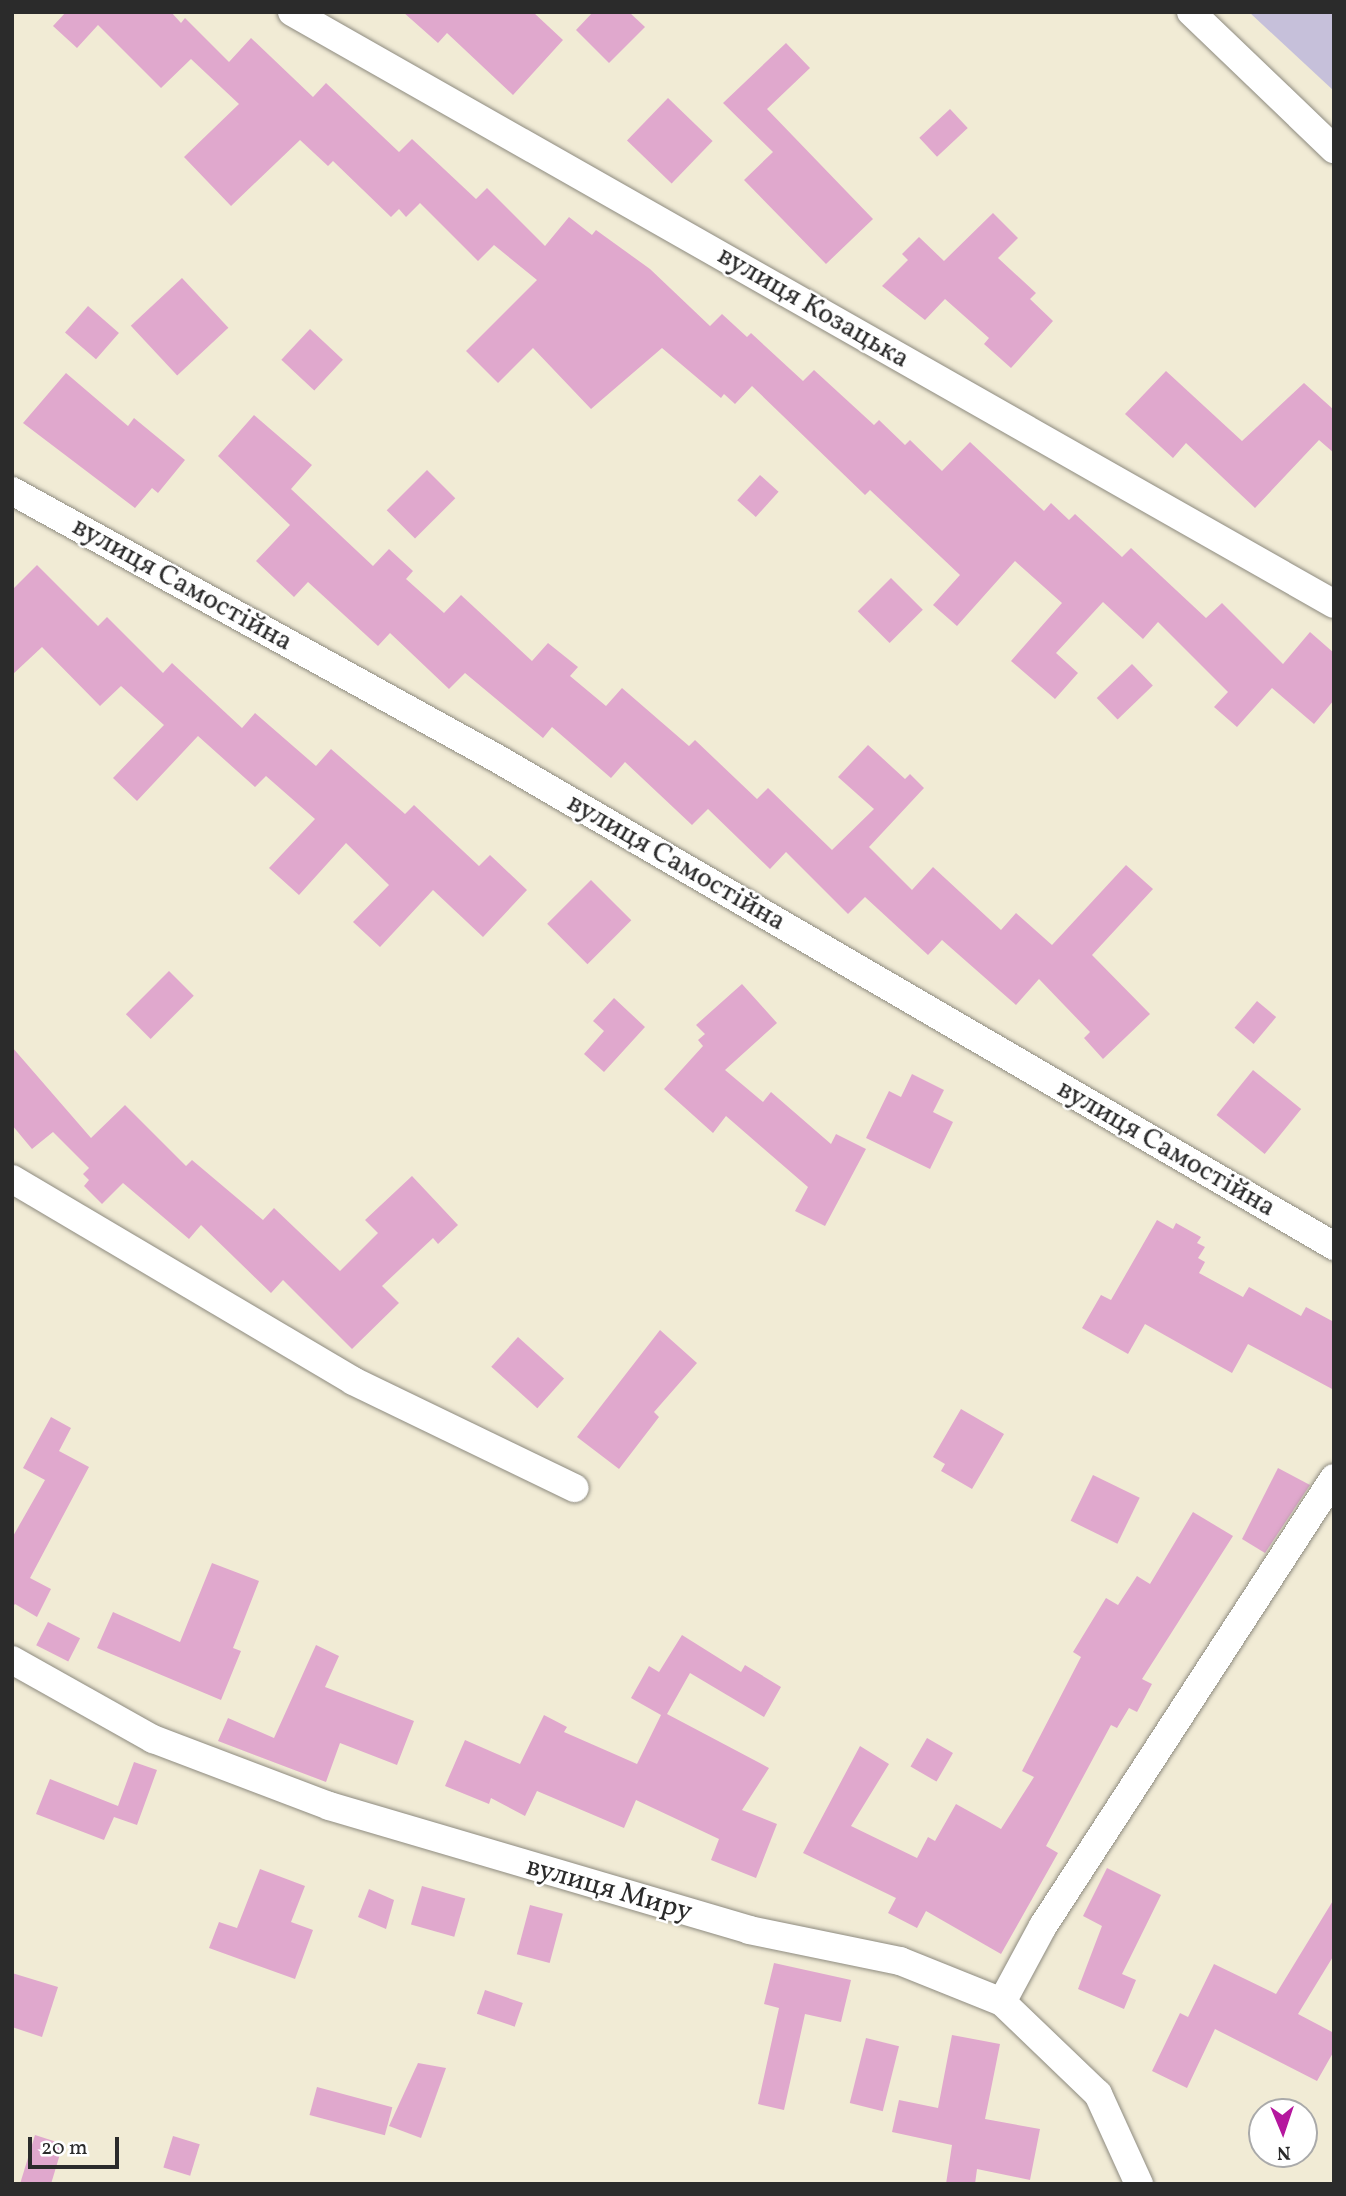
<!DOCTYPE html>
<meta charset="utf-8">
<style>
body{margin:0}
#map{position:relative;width:1346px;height:2196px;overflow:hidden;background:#f1ebd5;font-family:Vollkorn,serif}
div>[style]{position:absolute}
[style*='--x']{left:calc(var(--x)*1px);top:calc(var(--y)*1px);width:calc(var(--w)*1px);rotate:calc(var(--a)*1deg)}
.industrial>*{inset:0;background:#c6c0da}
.building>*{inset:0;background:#e0a8cd;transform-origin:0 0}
.roads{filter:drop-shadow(0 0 2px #8e8b80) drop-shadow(0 0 2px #8e8b80)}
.street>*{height:28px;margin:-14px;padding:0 14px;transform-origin:14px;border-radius:14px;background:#fff}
span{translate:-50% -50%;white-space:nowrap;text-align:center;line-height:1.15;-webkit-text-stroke:5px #fff;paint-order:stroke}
.street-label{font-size:28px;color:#2b2b2b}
.frame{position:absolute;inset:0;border:14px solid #2b2b2b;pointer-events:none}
.north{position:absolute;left:1248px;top:2098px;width:70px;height:70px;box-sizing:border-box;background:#fff;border:2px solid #aaa;border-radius:50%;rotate:178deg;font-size:19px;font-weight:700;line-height:28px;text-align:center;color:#2b2b2b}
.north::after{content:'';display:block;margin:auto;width:24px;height:32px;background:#b5179e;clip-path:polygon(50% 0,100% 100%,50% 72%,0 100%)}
.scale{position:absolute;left:28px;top:2137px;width:91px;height:32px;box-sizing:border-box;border:4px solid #2b2b2b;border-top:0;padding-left:9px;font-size:21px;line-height:24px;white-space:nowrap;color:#2b2b2b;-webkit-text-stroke:5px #fff;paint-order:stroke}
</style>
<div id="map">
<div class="industrial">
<div style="clip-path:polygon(1249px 12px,1334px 12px,1334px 91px)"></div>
</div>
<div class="building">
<div style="clip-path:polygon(66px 12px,171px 12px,181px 23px,185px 18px,229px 62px,251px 38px,313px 97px,326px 83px,399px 152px,412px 139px,476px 199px,487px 188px,545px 246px,569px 217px,592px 235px,596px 230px,650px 269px,710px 326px,722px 314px,747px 337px,751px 333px,803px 381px,814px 370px,874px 425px,879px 420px,905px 445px,910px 440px,942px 471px,970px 442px,1044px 511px,1051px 503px,1069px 520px,1075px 514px,1122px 557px,1131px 548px,1206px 618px,1222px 603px,1283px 664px,1310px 632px,1334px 653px,1334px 700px,1314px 724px,1272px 688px,1237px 727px,1214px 707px,1228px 692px,1158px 622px,1143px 639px,1103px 602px,1056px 653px,1078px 673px,1055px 699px,1011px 661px,1062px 603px,1015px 561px,957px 626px,933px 605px,960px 575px,886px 505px,870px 490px,865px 495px,752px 386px,735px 404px,724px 394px,721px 398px,662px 348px,591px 409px,533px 348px,498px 383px,466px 351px,537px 280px,494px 245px,478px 261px,420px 203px,406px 217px,399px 209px,391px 217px,333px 161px,328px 166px,300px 140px,231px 206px,184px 157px,239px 104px,191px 59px,161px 88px,98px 25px,77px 48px,53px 26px)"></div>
<div style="clip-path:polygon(403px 12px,533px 12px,563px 40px,513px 95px,447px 33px,438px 43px)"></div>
<div style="clip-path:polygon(593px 12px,629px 12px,645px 27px,609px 63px,576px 30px)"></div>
<div style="clip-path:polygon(786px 43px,810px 68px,767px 109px,873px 219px,826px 264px,744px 180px,773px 152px,723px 103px)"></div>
<div style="left:668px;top:98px;width:62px;height:59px;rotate:44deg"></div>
<div style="left:950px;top:109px;width:26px;height:42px;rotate:47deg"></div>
<div style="clip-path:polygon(993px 213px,1018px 238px,998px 258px,1036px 293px,1030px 299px,1053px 321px,1011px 368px,984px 344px,989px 338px,945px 299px,925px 320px,882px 286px,908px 260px,902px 254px,919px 237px,944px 261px)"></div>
<div style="left:182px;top:278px;width:68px;height:70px;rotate:47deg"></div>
<div style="left:88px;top:306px;width:41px;height:35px;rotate:41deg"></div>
<div style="left:310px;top:329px;width:45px;height:42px;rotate:43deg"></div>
<div style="clip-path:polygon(1166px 371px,1242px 441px,1304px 383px,1334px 410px,1334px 453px,1319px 440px,1255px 508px,1186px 443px,1173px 458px,1125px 414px)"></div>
<div style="clip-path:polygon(66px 373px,128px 426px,134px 418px,185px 460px,158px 493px,152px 488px,135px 508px,23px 423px)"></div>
<div style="clip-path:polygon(254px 415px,312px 465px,291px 489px,373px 566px,389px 549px,413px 571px,406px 579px,444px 613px,461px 595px,532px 661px,548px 643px,578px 667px,570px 676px,606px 706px,622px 688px,689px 746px,695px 740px,757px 799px,768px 788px,832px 850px,874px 809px,838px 777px,868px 745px,905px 779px,910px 774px,924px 788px,869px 847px,912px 890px,933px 867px,1001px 930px,1016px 913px,1052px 945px,1126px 865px,1153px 889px,1092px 955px,1150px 1014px,1103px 1059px,1084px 1038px,1090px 1032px,1039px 979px,1016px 1005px,942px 940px,928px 955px,865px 897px,848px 914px,786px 852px,770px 869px,708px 809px,692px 825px,625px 762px,611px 778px,552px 727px,543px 738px,465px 673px,449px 689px,390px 633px,378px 646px,308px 582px,294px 597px,256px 561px,290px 525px,218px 456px)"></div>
<div style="left:427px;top:470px;width:40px;height:57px;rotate:45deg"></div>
<div style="left:760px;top:475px;width:25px;height:34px;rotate:42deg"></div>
<div style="clip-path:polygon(37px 565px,98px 626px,107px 617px,163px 673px,172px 663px,242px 728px,255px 713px,316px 766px,331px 749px,405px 814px,414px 805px,479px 866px,490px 855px,527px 890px,483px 937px,433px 890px,380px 947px,353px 922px,389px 885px,346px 843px,299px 895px,269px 868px,315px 819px,266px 776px,255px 787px,198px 736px,137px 801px,113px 778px,164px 725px,121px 686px,100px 706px,42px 647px,12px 675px,12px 590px)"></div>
<div style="left:891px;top:578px;width:45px;height:47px;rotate:45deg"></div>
<div style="left:1132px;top:664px;width:30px;height:49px;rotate:46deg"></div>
<div style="left:591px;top:880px;width:57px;height:62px;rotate:45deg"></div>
<div style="left:169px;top:971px;width:35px;height:61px;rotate:45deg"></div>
<div style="clip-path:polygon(742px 984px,777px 1023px,725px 1070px,763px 1102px,771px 1092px,831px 1144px,836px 1134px,866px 1149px,825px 1226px,795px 1211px,808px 1187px,726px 1116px,713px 1133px,664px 1089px,703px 1046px,698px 1040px,705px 1034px,696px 1025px)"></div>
<div style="clip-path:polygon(614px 998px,645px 1027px,604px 1072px,584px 1054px,604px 1031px,593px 1021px)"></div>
<div style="left:1257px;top:1001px;width:25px;height:35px;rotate:40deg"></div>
<div style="clip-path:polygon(12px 1047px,91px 1138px,125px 1105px,186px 1166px,192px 1160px,263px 1220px,274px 1208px,340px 1271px,378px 1233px,365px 1220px,412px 1176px,458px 1225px,438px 1244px,433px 1238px,382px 1286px,399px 1303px,352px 1349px,283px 1280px,271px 1293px,201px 1225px,189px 1239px,123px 1183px,102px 1204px,84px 1186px,89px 1180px,83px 1174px,89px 1168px,53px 1132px,32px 1149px,12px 1125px)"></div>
<div style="left:1253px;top:1070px;width:62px;height:58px;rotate:39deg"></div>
<div style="clip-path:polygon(912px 1074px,944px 1090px,933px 1112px,953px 1122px,930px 1169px,866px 1138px,889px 1091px,901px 1097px)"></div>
<div style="clip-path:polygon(1157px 1220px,1173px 1229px,1176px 1223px,1201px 1237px,1197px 1243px,1205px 1247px,1198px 1258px,1205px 1262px,1199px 1273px,1243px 1297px,1249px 1287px,1301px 1316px,1306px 1307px,1334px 1322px,1334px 1390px,1248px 1344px,1232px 1373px,1145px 1324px,1128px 1354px,1082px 1328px,1101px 1295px,1111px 1300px)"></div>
<div style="clip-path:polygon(660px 1330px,697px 1363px,654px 1412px,659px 1417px,619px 1469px,577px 1437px)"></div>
<div style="left:518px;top:1337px;width:62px;height:40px;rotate:42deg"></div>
<div style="clip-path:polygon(961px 1409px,1004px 1434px,972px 1489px,941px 1471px,945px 1464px,933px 1457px)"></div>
<div style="clip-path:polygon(51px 1417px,71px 1428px,59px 1451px,89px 1467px,30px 1578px,51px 1589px,37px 1617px,15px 1604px,12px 1608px,12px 1538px,45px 1480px,23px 1468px)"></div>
<div style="clip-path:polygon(1278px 1468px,1310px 1485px,1265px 1553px,1242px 1539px)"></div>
<div style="left:1093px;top:1475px;width:52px;height:51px;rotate:26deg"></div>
<div style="clip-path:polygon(1193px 1512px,1233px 1536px,1142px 1679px,1152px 1684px,1137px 1712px,1129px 1708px,1117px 1728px,1111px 1725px,1046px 1846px,1058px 1853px,1001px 1954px,926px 1911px,917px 1928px,888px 1913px,896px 1898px,803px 1853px,860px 1746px,889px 1764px,851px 1826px,917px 1858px,928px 1837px,935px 1841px,956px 1804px,1001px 1829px,1034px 1777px,1022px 1771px,1081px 1657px,1073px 1652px,1106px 1598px,1118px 1605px,1137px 1576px,1150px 1584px)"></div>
<div style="clip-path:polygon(212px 1563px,259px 1581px,233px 1648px,241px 1651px,221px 1700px,97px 1648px,113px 1612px,180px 1642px)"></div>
<div style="left:48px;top:1622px;width:36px;height:26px;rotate:27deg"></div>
<div style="clip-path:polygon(682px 1635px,741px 1672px,745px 1665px,781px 1687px,764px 1717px,690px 1673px,667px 1714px,769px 1768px,742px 1810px,777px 1824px,756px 1878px,711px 1860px,719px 1839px,636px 1800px,624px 1828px,537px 1791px,525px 1816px,491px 1798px,489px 1804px,445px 1786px,465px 1740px,520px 1764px,544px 1715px,567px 1727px,564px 1732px,637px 1764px,661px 1715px,631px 1698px,649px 1666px,659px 1672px)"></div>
<div style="clip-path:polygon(316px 1645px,339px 1656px,325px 1687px,414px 1721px,397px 1765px,340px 1743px,326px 1782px,218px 1741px,228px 1718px,274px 1738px)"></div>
<div style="left:927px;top:1738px;width:30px;height:33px;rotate:30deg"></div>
<div style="clip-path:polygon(134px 1762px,157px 1770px,137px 1825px,114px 1817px,104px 1840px,36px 1814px,50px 1779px,118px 1806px)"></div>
<div style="clip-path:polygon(1107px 1868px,1161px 1895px,1122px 1974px,1136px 1980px,1124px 2009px,1078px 1989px,1102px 1926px,1083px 1916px)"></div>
<div style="clip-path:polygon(260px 1869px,305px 1886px,291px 1922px,313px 1930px,295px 1979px,209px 1948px,219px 1922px,237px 1928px)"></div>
<div style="left:422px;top:1886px;width:45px;height:40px;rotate:16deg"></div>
<div style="clip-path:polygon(369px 1889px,394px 1900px,386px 1929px,358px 1917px)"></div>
<div style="clip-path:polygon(1334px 1899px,1334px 1955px,1298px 2014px,1334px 2033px,1334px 2051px,1317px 2081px,1215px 2029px,1187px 2088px,1152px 2071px,1180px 2013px,1188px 2017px,1214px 1964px,1276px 1994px)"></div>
<div style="left:530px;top:1905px;width:34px;height:51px;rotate:15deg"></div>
<div style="clip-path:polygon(774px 1963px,851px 1980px,841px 2022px,805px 2014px,784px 2110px,758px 2104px,779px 2008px,764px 2004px)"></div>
<div style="clip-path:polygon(12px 1973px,58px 1987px,42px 2037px,12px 2027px)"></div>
<div style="left:485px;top:1990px;width:40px;height:25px;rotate:19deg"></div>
<div style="clip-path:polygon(952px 2035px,1000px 2044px,985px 2119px,1040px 2129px,1030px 2180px,977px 2169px,975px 2184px,946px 2184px,952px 2145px,892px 2132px,899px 2100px,938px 2108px)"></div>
<div style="left:866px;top:2038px;width:34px;height:67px;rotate:14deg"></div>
<div style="clip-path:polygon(418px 2063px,446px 2068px,421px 2138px,389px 2126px)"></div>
<div style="left:317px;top:2087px;width:78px;height:29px;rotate:15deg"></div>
<div style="clip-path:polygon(35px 2135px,63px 2144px,51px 2184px,20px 2184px)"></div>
<div style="left:173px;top:2136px;width:28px;height:33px;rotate:17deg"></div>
</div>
<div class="roads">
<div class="street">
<div style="--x:292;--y:12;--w:1198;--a:29.6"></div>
<div style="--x:1191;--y:12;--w:198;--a:43.8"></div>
<div style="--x:12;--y:491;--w:555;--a:28.87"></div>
<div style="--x:498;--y:759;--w:968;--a:30.22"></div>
<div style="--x:12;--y:1179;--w:396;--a:30.6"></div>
<div style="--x:353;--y:1381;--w:246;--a:25.8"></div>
<div style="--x:12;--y:1660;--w:162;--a:29.3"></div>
<div style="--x:153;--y:1739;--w:188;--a:20.8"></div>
<div style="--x:329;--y:1806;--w:438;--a:16.4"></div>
<div style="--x:749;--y:1930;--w:154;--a:11.6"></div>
<div style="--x:900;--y:1961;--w:110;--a:21.9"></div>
<div style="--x:1002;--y:2002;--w:133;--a:43.8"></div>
<div style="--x:1098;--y:2094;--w:99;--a:65.5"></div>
<div style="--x:1002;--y:2002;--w:86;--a:-61.7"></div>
<div style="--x:1043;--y:1926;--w:534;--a:-56.99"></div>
</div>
</div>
<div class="street-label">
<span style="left:813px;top:308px;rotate:30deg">вулиця Козацька</span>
<span style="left:182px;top:585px;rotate:29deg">вулиця Самостійна</span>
<span style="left:676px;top:863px;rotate:30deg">вулиця Самостійна</span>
<span style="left:1166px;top:1149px;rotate:30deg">вулиця Самостійна</span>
<span style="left:609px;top:1890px;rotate:16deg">вулиця Миру</span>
</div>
<div class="frame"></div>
<div class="north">N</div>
<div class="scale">20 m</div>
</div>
